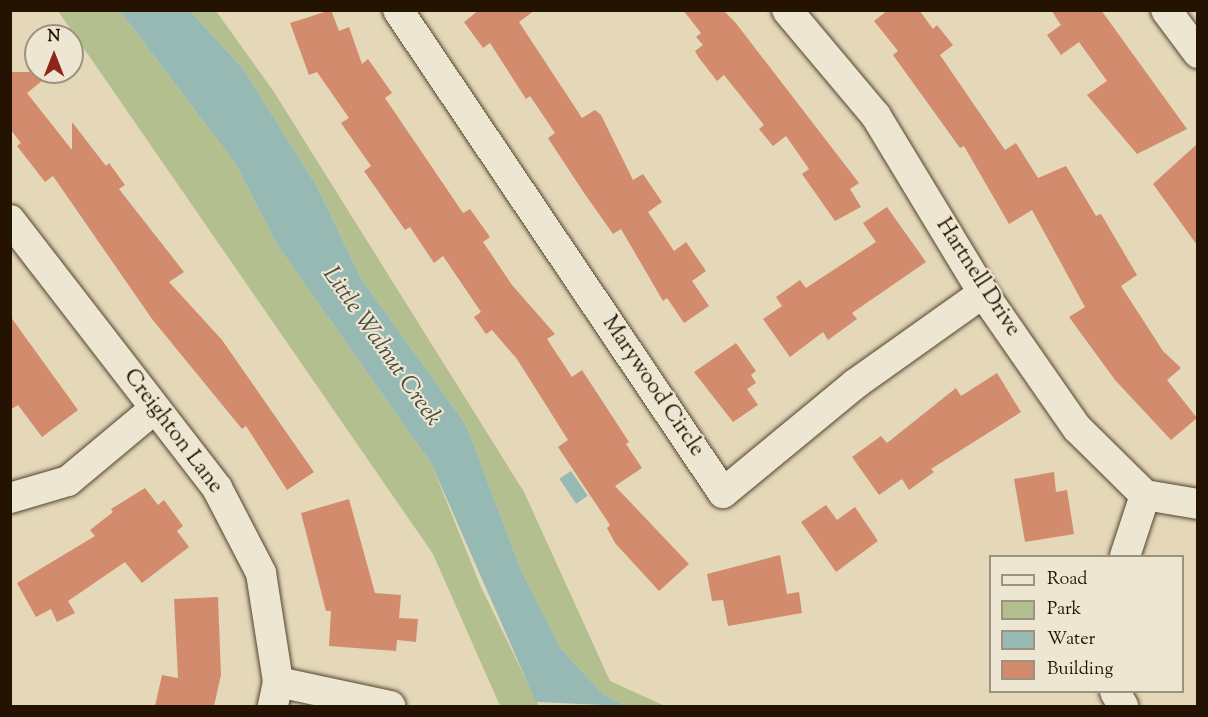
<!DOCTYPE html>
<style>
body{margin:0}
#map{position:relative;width:1208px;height:717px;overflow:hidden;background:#e4d8b9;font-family:"Sorts Mill Goudy",serif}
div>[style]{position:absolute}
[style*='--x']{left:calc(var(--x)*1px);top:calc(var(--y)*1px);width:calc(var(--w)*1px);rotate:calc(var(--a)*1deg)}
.green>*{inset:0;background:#b4bf8f}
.water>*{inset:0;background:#96b9b4;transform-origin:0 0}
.building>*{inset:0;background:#d28b6c}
.roads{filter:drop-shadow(0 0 2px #54442e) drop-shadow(0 0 2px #54442e)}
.minor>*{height:30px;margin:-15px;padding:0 15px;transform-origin:15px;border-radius:15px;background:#ede6d2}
span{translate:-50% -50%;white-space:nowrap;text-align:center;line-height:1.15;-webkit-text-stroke:4.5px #ede6d2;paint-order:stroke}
.street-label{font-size:22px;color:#241300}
.water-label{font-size:24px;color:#4c4d3f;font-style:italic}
.frame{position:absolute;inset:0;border:12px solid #241300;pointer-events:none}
.legend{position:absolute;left:989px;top:555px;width:195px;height:138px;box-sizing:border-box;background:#ede6d2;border:2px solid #9d927e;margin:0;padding:8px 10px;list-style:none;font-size:18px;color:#241300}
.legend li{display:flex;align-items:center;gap:12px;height:30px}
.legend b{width:30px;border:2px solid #9d927e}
.north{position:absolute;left:24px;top:24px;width:60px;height:60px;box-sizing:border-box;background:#ede6d2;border:2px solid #9d927e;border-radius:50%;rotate:0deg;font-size:16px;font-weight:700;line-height:24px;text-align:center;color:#241300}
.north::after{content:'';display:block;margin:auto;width:21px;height:27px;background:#8f2418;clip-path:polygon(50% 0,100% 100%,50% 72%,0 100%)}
</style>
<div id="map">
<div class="green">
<div style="clip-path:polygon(58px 11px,120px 11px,235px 163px,278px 246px,431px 463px,481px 587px,539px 706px,500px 706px,433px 554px)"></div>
<div style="clip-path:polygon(190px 11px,216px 11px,274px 92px,524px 492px,610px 681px,665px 706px,626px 706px,604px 695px,561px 649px,521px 570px,466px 425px,362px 280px,316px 185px,244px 70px)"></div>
</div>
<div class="water">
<div style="clip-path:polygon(120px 11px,190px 11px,244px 70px,316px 185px,362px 280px,466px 425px,521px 570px,561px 649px,604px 695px,626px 706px,536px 702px,431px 463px,278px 246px,235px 163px)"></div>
<div style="left:571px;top:471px;width:30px;height:14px;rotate:56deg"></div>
</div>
<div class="building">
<div style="clip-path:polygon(331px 10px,339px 31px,349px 27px,362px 64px,368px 59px,392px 93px,385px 98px,463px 213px,470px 209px,490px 237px,483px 242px,512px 285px,555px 334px,547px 339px,572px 377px,582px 370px,629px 442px,626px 444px,642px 468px,615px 486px,689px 564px,659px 591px,615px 543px,607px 528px,610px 525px,558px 447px,568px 440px,517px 359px,492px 330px,486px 334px,474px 317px,481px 312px,443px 256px,434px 263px,410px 227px,405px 230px,364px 171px,371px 166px,341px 123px,349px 118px,317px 72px,309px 75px,290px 23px)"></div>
<div style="clip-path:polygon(479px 10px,535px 10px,519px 22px,582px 118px,595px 110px,601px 115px,633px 180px,643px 174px,662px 202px,648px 212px,674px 251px,686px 242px,706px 271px,692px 281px,709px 306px,684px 323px,667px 298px,663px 301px,621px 229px,613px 234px,582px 190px,548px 138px,555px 133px,530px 96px,526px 99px,490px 43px,483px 48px,464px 22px)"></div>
<div style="clip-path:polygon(683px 10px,723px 10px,735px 22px,859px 183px,850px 189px,861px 207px,835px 221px,802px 174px,809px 169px,786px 136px,773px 146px,759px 129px,764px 125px,724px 75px,717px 81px,699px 58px,695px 51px,703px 45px,696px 37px,701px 33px)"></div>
<div style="clip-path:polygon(888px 10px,919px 10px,933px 29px,937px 25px,953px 45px,940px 55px,1005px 150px,1016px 143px,1038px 178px,1066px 166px,1096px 216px,1101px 214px,1137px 275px,1121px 286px,1163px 351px,1181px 368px,1167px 380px,1197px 418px,1171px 440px,1115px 380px,1069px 317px,1085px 307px,1032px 210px,1009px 224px,964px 146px,960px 148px,893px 55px,898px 51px,874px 21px)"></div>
<div style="clip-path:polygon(1051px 10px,1101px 10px,1187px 129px,1137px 154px,1087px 95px,1107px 81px,1079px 42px,1061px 55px,1047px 35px,1061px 25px)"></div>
<div style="clip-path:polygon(10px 72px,53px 72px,27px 93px,72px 150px,72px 122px,106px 166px,109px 163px,125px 185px,119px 189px,184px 272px,169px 282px,222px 340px,314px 472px,287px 490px,246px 426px,242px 429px,152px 319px,53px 176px,45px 182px,17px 146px,21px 143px,10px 129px)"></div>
<div style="clip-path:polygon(1197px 144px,1197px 245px,1153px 184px)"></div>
<div style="clip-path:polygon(887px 207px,926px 262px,852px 313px,857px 319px,828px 340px,823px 332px,790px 357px,763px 319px,782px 306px,776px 297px,800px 280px,806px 288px,876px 242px,863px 223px)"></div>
<div style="clip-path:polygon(10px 316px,78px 410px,42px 437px,18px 405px,10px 410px)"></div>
<div style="clip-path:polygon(736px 343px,756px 371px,751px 375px,756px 383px,747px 389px,758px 405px,733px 422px,694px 372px)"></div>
<div style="clip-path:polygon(997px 373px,1021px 412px,931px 469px,934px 472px,909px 490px,902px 479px,879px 495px,852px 457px,881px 436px,887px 443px,956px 388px,961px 396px)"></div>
<div style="clip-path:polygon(1054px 472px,1056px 492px,1067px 490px,1074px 534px,1025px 542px,1014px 479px)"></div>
<div style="clip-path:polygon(145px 488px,158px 505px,164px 500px,183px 526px,177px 531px,189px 547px,142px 583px,125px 562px,68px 601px,75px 613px,57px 622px,51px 609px,36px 617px,17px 583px,95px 536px,90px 530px,113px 512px,111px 509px)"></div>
<div style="clip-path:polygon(349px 499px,375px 593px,401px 595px,399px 618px,418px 619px,416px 642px,397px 640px,396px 651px,329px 646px,331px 611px,326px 611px,301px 513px)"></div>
<div style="clip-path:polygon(826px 505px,837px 520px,855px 507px,878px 541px,836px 572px,801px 522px)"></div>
<div style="clip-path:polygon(780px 555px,787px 594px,799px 592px,802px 613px,728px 626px,723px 600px,712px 601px,707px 574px)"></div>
<div style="clip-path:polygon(218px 597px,221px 675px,214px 706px,155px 706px,162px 675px,178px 678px,174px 599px)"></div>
</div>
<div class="roads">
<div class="minor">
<div style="--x:398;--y:10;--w:582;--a:56.06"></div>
<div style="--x:723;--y:493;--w:171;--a:-39.5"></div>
<div style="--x:855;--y:384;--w:157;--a:-35.4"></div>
<div style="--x:787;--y:10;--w:138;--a:50"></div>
<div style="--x:876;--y:116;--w:207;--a:58.8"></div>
<div style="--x:983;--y:293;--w:165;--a:55.2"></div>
<div style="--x:1077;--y:428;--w:95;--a:44.6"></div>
<div style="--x:1145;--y:495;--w:54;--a:9.6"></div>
<div style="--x:1166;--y:10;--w:54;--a:53.3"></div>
<div style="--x:10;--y:220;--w:339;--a:52.3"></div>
<div style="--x:217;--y:488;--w:96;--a:62.6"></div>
<div style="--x:261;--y:573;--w:110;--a:81.1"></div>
<div style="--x:278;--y:682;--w:25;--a:102"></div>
<div style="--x:10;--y:498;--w:60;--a:-16.3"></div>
<div style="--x:68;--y:481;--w:112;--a:-39.9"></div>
<div style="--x:1125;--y:556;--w:64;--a:-71.8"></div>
<div style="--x:278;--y:682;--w:115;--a:12.1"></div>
<div style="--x:1115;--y:692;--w:16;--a:60"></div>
</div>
</div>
<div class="street-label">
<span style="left:977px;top:278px;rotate:57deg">Hartnell Drive</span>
<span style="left:652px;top:387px;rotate:56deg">Marywood Circle</span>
<span style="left:172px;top:432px;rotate:53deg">Creighton Lane</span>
</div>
<div class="water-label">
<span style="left:381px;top:347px;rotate:55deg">Little Walnut Creek</span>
</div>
<div class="frame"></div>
<ul class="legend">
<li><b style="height:8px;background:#ede6d2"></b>Road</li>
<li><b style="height:16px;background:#b4bf8f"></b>Park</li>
<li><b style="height:16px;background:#96b9b4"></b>Water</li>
<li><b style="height:16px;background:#d28b6c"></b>Building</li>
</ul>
<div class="north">N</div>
</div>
